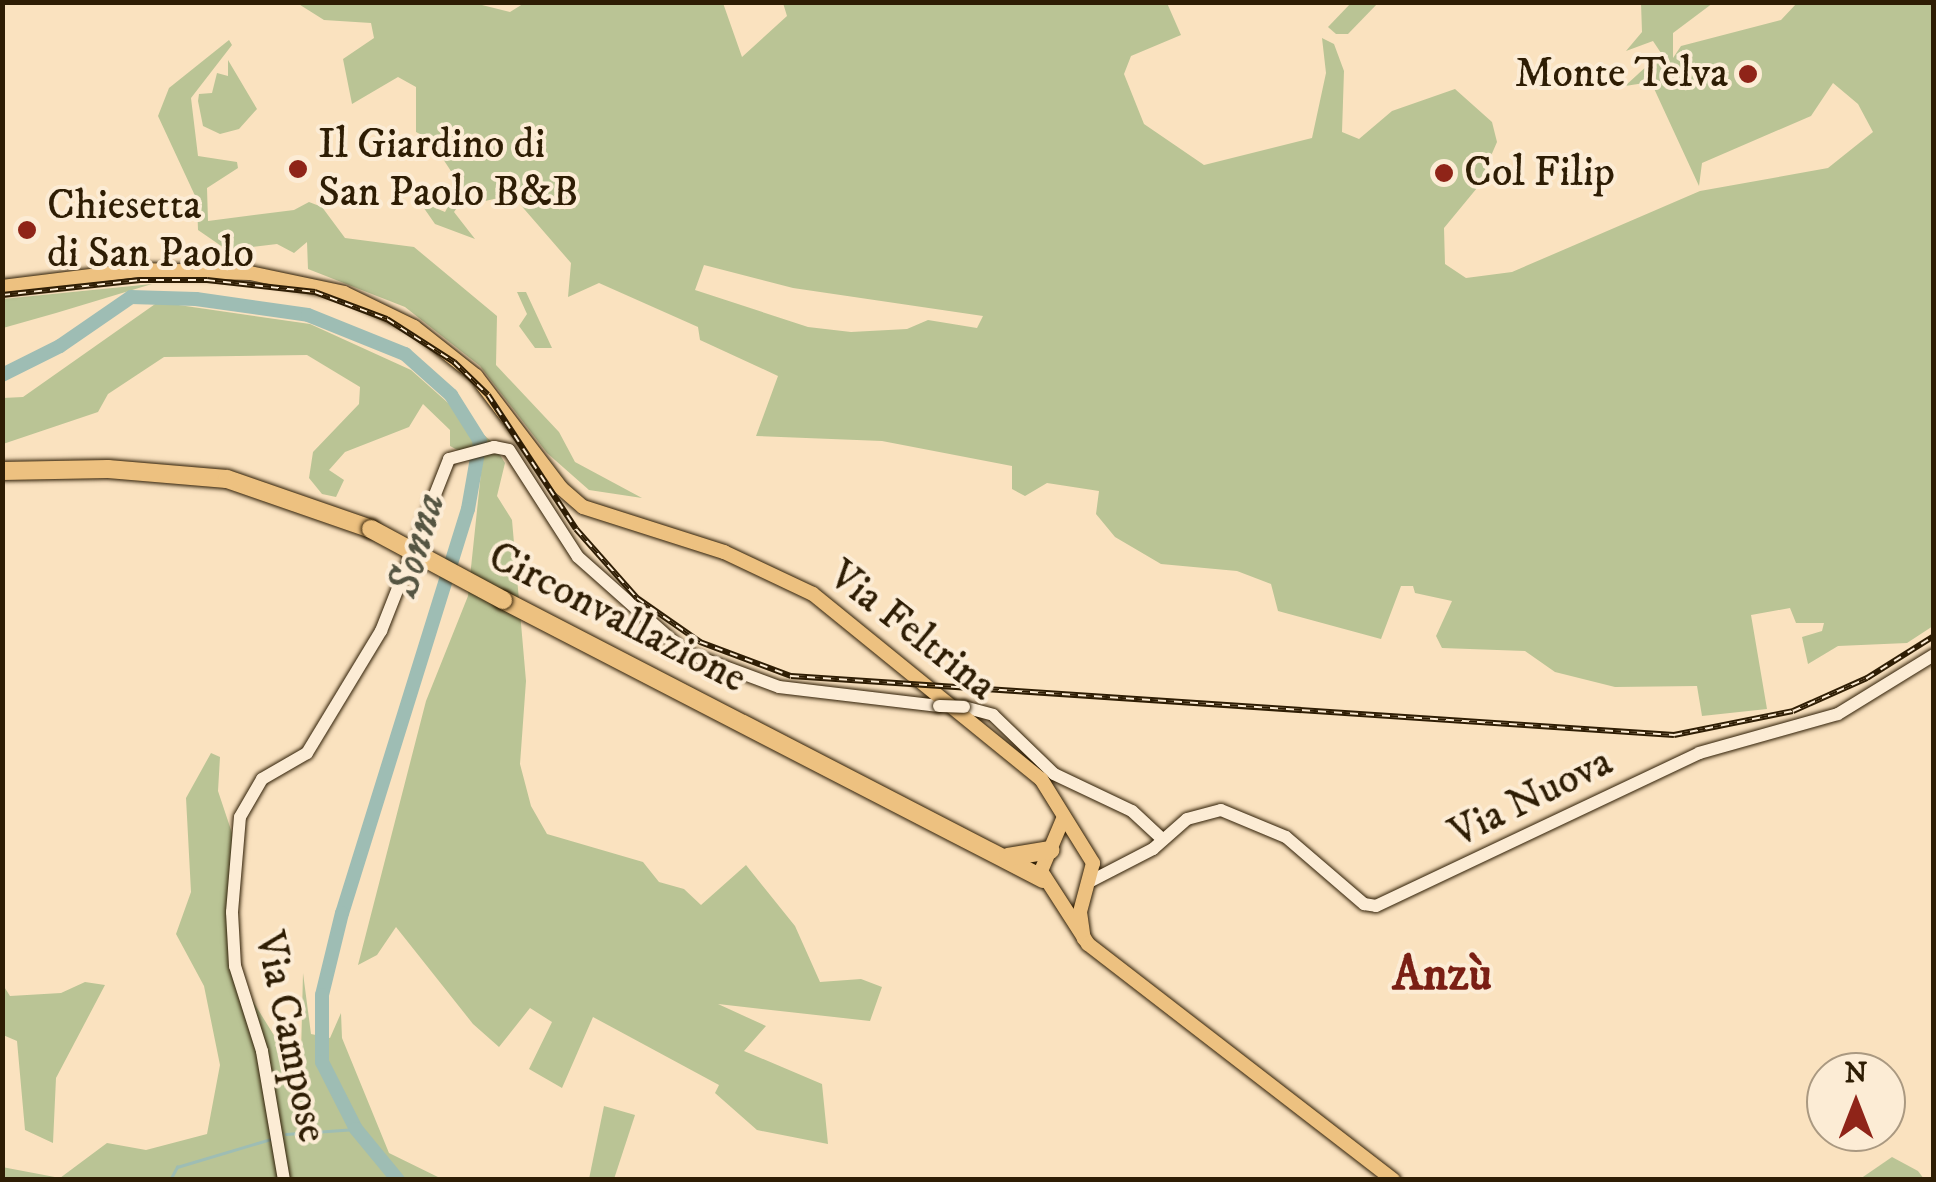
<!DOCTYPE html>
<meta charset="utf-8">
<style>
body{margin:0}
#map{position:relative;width:1936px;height:1182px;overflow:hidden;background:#fae2bf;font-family:"IM FELL DW Pica",serif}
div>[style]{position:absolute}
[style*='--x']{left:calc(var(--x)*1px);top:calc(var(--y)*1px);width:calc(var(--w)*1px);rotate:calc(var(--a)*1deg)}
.green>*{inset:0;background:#bac495}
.stream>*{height:2.5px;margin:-1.25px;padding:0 1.25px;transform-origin:1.25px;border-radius:1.25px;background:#9ebdb4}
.river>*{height:14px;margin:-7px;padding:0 7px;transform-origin:7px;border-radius:7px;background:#9ebdb4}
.roads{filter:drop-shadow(0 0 2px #2e1d04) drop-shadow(0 0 2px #2e1d04)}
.secondary>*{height:12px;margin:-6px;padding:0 6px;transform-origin:6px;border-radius:6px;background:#fcecd5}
.primary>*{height:14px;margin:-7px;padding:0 7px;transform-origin:7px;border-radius:7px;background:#edc180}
.highway>*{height:18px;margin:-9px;padding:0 9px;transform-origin:9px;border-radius:9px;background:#edc180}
.rail>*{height:6px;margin-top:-3px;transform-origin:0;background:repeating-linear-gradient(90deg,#fcecd5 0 8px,#2e1d04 0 16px);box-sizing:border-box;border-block:2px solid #2e1d04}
.bridges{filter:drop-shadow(0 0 2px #2e1d04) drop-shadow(0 0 2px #2e1d04)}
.secondary-bridge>*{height:12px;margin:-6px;padding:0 6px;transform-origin:6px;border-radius:6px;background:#fcecd5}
.highway-bridge>*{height:18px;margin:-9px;padding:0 9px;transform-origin:9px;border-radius:9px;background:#edc180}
.dots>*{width:28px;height:28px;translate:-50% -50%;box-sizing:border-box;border:5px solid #fcecd5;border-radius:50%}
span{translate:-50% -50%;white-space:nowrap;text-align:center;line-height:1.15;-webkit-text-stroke:8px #fcecd5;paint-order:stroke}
.poi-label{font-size:42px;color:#2e1d04}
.right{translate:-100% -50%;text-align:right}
.left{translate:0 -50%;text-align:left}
.street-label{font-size:42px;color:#2e1d04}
.water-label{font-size:45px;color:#555542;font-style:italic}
.quarter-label{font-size:48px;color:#7a1f14;font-weight:700}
.frame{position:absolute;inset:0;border:5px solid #2e1d04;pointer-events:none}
.north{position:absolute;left:1806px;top:1052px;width:100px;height:100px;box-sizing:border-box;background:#fcecd5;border:2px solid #aa9981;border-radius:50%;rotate:0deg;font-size:28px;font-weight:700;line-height:40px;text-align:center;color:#2e1d04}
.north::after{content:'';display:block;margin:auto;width:35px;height:45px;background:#8f2418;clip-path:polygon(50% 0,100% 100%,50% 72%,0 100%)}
</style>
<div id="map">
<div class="green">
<div style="clip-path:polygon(evenodd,470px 2px,510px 12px,526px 2px,723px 3px,742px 57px,787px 16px,783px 3px,1167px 3px,1181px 35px,1131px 56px,1124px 74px,1144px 124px,1204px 165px,1312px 138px,1326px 73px,1322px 38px,1334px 44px,1344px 71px,1342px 132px,1359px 139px,1392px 111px,1455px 89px,1492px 122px,1497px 142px,1477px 188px,1444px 228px,1445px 264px,1466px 278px,1512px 272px,1700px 191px,1828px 168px,1873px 132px,1858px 104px,1833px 83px,1811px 116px,1702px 163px,1699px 186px,1651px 82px,1625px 86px,1661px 53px,1653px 41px,1626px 51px,1642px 32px,1641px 3px,1713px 3px,1673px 33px,1673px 58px,1681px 46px,1781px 20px,1797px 3px,1933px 3px,1933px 626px,1907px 643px,1838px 646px,1808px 664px,1802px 637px,1822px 631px,1824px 623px,1796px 623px,1790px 608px,1751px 615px,1767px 709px,1702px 716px,1697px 686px,1615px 687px,1555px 672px,1525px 651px,1442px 648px,1436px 636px,1452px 601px,1415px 593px,1413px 586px,1401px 586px,1381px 639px,1278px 611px,1271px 584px,1237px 571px,1161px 564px,1115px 537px,1096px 514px,1099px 491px,1047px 483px,1025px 496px,1012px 489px,1012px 466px,882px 441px,756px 436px,778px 376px,700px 340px,698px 327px,599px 283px,568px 297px,571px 263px,512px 195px,485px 201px,469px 190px,454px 212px,475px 239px,435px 224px,419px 201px,445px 212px,460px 185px,430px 139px,416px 132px,416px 87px,398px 77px,352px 104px,343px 59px,374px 38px,371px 23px,324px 20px,297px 3px,470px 2px,704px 265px,793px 288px,983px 316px,977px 328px,928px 320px,907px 329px,851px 332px,808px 327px,695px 290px,704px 265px)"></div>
<div style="clip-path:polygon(1351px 3px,1378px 3px,1348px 34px,1336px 34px,1328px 27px)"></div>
<div style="clip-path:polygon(229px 40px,232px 45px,191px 98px,198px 156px,237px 162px,238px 168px,207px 188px,208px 221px,294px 210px,309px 202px,322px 207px,345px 238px,414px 247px,497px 316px,496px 365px,559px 432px,575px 462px,642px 498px,589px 490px,547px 453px,480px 366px,405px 307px,308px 269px,307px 242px,294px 253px,277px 244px,227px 250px,198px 230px,197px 200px,158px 116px,169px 88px)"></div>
<div style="clip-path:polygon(228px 60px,257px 109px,239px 129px,220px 134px,203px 126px,198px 101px,199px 94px,212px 93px,217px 73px,228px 76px)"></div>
<div style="clip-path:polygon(152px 284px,56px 313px,3px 328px,3px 299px)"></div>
<div style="clip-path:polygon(517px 292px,526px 292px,552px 348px,535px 348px,519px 326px,527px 314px)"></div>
<div style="clip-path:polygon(158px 302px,310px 324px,411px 370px,492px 442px,505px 463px,497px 496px,512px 520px,526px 681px,520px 764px,531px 806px,547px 834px,643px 862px,659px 882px,684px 889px,701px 905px,746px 865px,795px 926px,820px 982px,861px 979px,882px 987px,870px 1021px,718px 1004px,766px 1026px,744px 1051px,822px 1084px,828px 1144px,757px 1130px,715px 1093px,719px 1085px,593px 1017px,562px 1088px,529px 1069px,552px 1022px,530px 1008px,499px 1047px,473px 1024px,396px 927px,377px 955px,358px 965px,426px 701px,468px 596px,482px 463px,450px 446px,450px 430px,423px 404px,409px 427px,345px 452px,329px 470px,344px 480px,336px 497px,322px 494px,309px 478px,313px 452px,359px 404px,360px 387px,307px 355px,164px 357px,108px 394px,98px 412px,3px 444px,3px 398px,23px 397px)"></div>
<div style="clip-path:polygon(211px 753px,220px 757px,218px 791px,232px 833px,231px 966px,275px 1037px,300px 1095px,303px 973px,311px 1034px,330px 1038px,341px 1013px,342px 1038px,389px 1153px,442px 1179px,3px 1180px,2px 1167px,60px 1178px,107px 1143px,146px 1150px,207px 1134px,220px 1065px,204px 986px,176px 934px,191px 892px,186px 798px)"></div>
<div style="clip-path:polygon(85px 982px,105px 985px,56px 1078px,53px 1143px,25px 1130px,17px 1041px,3px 1035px,3px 985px,10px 996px,61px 993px)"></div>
<div style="clip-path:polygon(604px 1106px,635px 1115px,614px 1179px,589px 1179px)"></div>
<div style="clip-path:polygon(1892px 1157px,1918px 1171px,1924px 1179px,1860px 1179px)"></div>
</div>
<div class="stream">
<div style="--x:286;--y:1134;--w:70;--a:-4.1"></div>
<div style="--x:170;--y:1180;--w:15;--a:-62"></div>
<div style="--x:177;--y:1167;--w:98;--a:-16.6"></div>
</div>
<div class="river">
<div style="--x:2;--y:375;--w:65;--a:-26.6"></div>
<div style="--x:60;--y:346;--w:86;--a:-34.6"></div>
<div style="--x:131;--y:297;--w:65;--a:1.8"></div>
<div style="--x:196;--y:299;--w:113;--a:8.1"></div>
<div style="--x:308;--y:315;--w:105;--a:21.9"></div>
<div style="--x:405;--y:354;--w:62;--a:41.7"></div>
<div style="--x:451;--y:395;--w:54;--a:57.8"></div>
<div style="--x:480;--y:441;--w:69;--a:100"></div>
<div style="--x:468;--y:509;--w:423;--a:107.3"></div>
<div style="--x:342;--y:913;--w:84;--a:103.7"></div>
<div style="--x:322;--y:995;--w:67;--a:90"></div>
<div style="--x:322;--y:1062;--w:75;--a:63.1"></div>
<div style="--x:356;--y:1129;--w:66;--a:50.5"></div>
</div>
<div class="roads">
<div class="secondary">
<div style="--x:964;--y:707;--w:30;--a:15"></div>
<div style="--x:993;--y:715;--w:85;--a:44"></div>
<div style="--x:1054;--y:774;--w:86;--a:25.4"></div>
<div style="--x:1132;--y:811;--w:41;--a:43"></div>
<div style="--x:1091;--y:881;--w:70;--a:-27.3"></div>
<div style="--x:1153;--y:849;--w:45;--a:-41.4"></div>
<div style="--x:1187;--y:819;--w:35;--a:-15"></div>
<div style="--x:1221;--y:810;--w:70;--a:22.6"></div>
<div style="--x:1286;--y:837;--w:103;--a:40.7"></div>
<div style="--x:1364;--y:904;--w:12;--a:9"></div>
<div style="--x:1376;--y:906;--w:357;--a:-25.3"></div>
<div style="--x:1699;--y:753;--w:144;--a:-15.7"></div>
<div style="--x:1838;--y:714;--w:113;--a:-31.6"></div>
<div style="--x:284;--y:1180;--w:131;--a:-99.7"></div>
<div style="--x:262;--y:1051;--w:89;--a:-107.6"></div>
<div style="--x:235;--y:966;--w:54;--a:-93.2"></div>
<div style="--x:232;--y:912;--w:95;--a:-85.2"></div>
<div style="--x:240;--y:817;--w:44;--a:-59.9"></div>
<div style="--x:262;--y:779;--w:52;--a:-30"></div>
<div style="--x:307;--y:753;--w:143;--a:-58.8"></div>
<div style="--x:381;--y:631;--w:185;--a:-68.4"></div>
<div style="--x:449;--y:459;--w:47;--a:-14.9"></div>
<div style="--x:494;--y:447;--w:15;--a:11"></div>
<div style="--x:509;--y:450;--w:127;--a:57.2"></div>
<div style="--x:578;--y:557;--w:143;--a:41.6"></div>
<div style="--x:685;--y:652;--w:100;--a:20.4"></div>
<div style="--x:779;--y:687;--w:161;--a:6.8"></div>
</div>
<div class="primary">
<div style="--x:2;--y:287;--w:138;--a:-7.1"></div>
<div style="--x:139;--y:270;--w:111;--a:1.5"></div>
<div style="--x:250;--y:273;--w:96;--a:12"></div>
<div style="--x:344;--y:293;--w:78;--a:25.9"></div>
<div style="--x:414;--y:327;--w:79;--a:38.3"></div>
<div style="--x:476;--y:376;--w:141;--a:52.8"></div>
<div style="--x:561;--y:488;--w:29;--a:41"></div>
<div style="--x:583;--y:507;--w:148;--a:17.7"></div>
<div style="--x:724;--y:552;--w:98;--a:25.3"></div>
<div style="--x:813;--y:594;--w:294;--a:39.1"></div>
<div style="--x:1041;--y:779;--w:99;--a:58.2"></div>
<div style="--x:1093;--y:863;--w:51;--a:104.9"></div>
<div style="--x:1080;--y:912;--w:27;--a:82"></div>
<div style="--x:1063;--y:819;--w:56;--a:112.9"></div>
<div style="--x:1041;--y:871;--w:87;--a:57.2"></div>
<div style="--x:1088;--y:944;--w:386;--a:37.7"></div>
</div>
<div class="highway">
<div style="--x:2;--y:471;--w:106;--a:-1.1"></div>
<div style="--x:108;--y:469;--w:119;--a:4.8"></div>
<div style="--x:227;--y:479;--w:152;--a:19.1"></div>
<div style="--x:503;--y:600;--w:608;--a:27.32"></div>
<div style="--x:1008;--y:857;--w:43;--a:-9.5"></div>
</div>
</div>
<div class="rail">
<div style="--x:2;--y:295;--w:139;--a:-6.2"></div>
<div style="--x:140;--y:280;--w:67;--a:0"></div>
<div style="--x:207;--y:280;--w:109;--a:6.3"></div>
<div style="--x:315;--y:292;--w:77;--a:20.6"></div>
<div style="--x:387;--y:319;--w:80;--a:32.7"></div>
<div style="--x:454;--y:362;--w:47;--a:44.1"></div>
<div style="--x:488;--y:395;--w:160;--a:56.7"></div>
<div style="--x:576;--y:529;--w:92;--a:48.5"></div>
<div style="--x:637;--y:598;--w:77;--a:34.9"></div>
<div style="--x:700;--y:642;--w:97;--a:20.5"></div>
<div style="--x:791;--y:676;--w:885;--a:3.82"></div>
<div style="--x:1674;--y:735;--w:121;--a:-11.4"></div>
<div style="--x:1793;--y:711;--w:81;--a:-24"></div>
<div style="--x:1867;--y:678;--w:79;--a:-32.1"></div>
</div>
<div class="bridges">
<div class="secondary-bridge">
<div style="--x:939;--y:706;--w:25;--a:2"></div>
</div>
<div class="highway-bridge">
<div style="--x:371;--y:529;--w:150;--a:28.3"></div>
</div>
</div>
<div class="dots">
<div style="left:1748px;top:74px;background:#8f2418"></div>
<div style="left:298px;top:169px;background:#8f2418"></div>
<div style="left:1444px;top:173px;background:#8f2418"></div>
<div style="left:27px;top:230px;background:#8f2418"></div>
</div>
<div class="poi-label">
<span class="right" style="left:1728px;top:74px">Monte Telva</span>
<span class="left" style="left:318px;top:169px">Il Giardino di<br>San Paolo B&amp;B</span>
<span class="left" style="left:1464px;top:173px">Col Filip</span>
<span class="left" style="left:47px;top:230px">Chiesetta<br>di San Paolo</span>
</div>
<div class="street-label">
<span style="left:617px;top:618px;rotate:27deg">Circonvallazione</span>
<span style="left:912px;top:631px;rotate:38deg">Via Feltrina</span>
<span style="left:1531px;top:798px;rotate:-26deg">Via Nuova</span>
<span style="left:290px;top:1037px;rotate:78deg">Via Campose</span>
</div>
<div class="water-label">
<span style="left:418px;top:545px;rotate:-74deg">Sonna</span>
</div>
<div class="quarter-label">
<span style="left:1442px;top:976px">Anzù</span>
</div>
<div class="frame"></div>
<div class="north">N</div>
</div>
